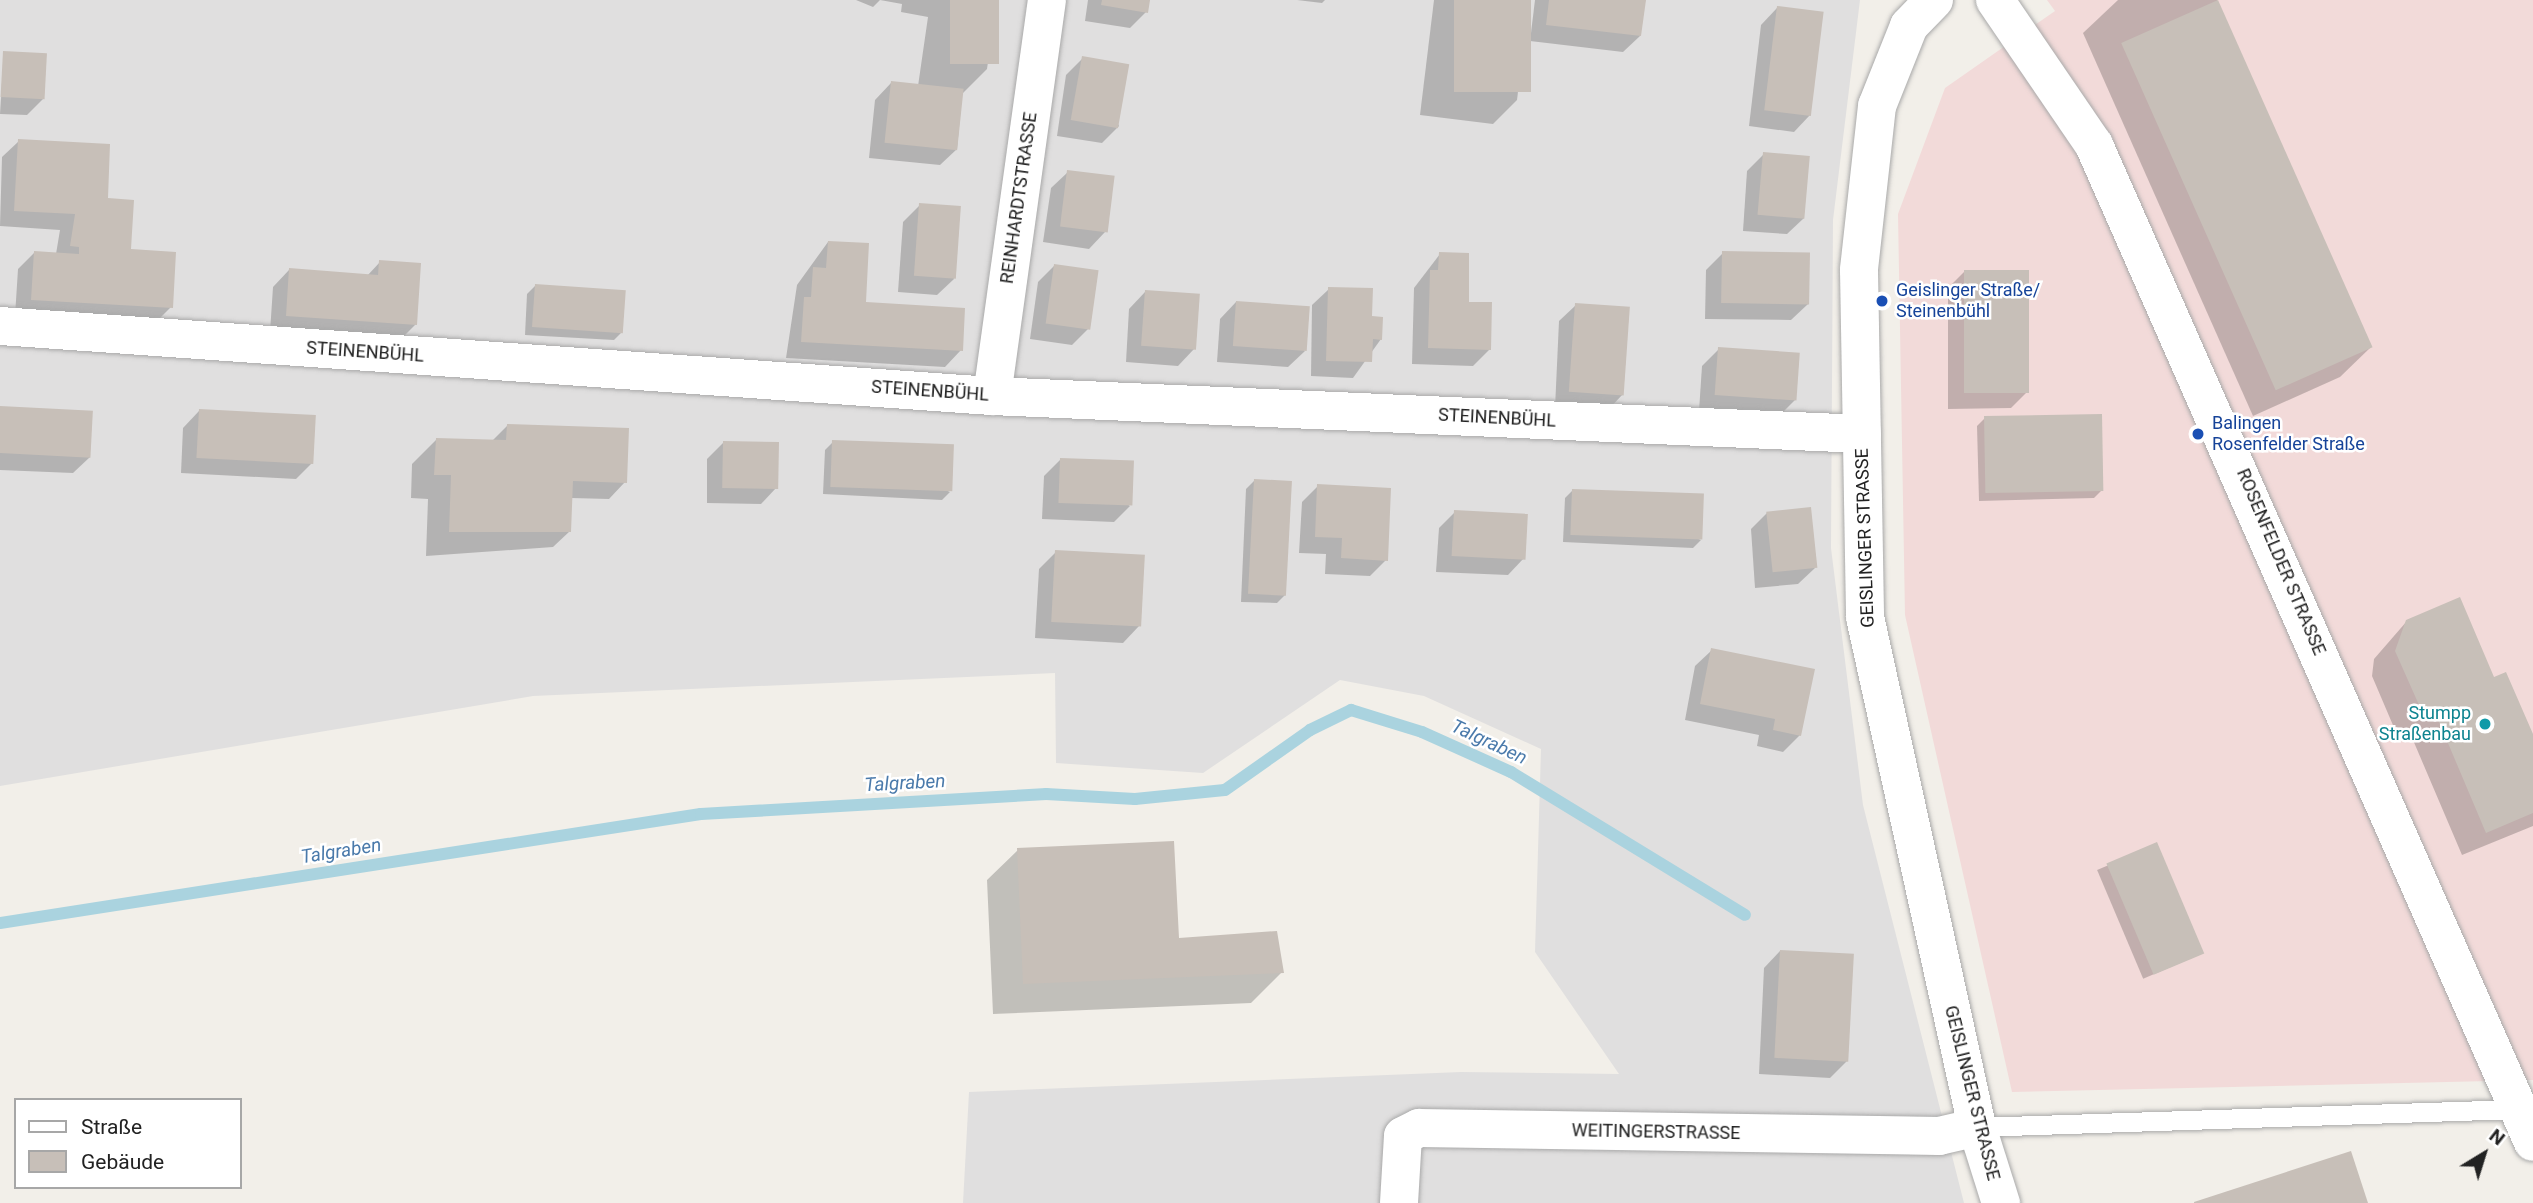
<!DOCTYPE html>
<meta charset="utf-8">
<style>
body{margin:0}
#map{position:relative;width:2533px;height:1203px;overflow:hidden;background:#f2efe9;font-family:Roboto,sans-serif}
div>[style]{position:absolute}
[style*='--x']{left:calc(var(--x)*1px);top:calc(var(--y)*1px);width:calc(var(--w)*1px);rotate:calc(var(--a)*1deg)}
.residential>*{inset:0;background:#e0dfdf}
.commercial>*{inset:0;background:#f2dad9}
.shadow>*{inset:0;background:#0003;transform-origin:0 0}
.stream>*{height:12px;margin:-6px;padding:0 6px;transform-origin:6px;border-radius:6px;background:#aad3df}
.building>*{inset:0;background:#c7bfb8;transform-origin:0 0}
.roads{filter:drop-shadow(0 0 2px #a9a9a9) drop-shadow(0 0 2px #a9a9a9)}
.lane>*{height:19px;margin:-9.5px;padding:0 9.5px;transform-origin:9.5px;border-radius:9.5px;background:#fff}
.street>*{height:38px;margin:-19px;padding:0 19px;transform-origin:19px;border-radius:19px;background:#fff}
.dots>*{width:19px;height:19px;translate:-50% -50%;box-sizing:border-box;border:4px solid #fff;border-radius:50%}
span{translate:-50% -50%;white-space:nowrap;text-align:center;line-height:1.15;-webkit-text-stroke:5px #fff;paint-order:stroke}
.street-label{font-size:18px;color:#222}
.transit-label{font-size:18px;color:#164399}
.left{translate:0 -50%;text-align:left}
.culture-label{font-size:18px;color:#0d838f}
.right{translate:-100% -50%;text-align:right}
.water-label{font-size:19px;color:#4a7aab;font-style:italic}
.legend{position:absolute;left:14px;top:1098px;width:228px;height:91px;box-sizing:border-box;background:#fff;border:2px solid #a7a7a7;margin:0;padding:9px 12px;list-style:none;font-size:21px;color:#222}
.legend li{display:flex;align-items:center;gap:14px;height:35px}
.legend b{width:35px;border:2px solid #a7a7a7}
.north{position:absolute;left:2449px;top:1119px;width:70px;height:70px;-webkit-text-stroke:5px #fff;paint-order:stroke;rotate:38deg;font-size:19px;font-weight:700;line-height:28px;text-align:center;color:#222}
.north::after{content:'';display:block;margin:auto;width:24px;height:32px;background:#222;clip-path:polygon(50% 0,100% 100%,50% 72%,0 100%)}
</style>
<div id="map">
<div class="residential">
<div style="clip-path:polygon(0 0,1860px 0,1833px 220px,1831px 548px,1863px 805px,1964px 1203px,963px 1203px,969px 1092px,1461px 1072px,1619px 1074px,1535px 952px,1541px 749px,1424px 696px,1340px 680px,1203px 773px,1056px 763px,1055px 673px,533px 696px,0 786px)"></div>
</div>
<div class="commercial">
<div style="clip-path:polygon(2047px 0,2533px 0,2533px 1080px,2012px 1092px,1905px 615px,1898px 214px,1945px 88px,2055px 11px)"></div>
</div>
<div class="shadow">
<div style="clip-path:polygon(856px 0,997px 0,987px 69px,962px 94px,957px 149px,940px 165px,869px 158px,875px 100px,891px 83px,918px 86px,928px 17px,901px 12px,902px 4px,880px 0,873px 7px)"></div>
<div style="clip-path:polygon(1088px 0,1148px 0,1146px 12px,1130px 28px,1085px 21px)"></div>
<div style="clip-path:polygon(1297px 0,1325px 0,1322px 3px)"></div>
<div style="clip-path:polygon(1434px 0,1529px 0,1517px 100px,1493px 124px,1420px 115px)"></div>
<div style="clip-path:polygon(1535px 0,1644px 0,1640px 36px,1623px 52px,1530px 41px)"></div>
<div style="clip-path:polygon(2217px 0,2371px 347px,2340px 377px,2253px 416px,2083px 33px,2118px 0)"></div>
<div style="clip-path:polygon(1777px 8px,1810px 115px,1794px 132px,1749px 126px,1761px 25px)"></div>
<div style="clip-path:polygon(4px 52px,43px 99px,27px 115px,0 114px)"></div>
<div style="clip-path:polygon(1083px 58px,1119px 126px,1102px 143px,1057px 136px,1066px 75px)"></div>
<div style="clip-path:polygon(19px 141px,106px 200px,130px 251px,171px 307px,155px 323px,15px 316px,18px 269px,34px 253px,56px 254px,60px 230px,0 226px,2px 157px)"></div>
<div style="clip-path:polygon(1764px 154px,1804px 218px,1787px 234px,1743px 231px,1747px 171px)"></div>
<div style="clip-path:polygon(1068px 172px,1105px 232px,1089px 249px,1043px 242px,1051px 188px)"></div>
<div style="clip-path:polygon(920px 205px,954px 279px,937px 295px,898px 292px,903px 222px)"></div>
<div style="clip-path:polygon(828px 242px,864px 304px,961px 350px,945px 367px,786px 358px,797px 285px)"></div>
<div style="clip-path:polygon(1723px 253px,1808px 304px,1791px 320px,1705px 319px,1706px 270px)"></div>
<div style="clip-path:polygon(1440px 254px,1490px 349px,1473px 366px,1412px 364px,1414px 288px)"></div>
<div style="clip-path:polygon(380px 262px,416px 324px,399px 341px,270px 332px,273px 287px,289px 270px,367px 276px)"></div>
<div style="clip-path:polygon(1054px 266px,1088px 329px,1072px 345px,1030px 339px,1038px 282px)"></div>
<div style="clip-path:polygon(1965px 271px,2027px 392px,2011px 408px,1948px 409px,1948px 288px)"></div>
<div style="clip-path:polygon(535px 286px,622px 332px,614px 340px,525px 335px,527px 294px)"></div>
<div style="clip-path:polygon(1329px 289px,1370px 318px,1381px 339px,1353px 378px,1311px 376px,1312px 305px)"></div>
<div style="clip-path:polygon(1145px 292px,1194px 349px,1178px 366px,1126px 362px,1129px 309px)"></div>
<div style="clip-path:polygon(1236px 302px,1305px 351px,1288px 367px,1217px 362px,1220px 319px)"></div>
<div style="clip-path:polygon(1576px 305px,1623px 394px,1607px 411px,1555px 408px,1559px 321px)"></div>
<div style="clip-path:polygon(1719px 349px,1795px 400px,1779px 416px,1699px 411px,1702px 366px)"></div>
<div style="clip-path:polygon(0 407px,90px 457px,73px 473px,0 470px)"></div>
<div style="clip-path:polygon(199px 411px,312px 463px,296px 479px,181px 473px,183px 428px)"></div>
<div style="clip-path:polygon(1985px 418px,2102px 490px,2094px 498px,1979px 501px,1977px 426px)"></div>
<div style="clip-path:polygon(508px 425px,625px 482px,609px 499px,571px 498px,570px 531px,553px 547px,426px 556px,428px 499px,411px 498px,412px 464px,436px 440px,492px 441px)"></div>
<div style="clip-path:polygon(833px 442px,950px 492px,942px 500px,823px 494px,825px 450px)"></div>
<div style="clip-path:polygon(723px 443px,777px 487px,761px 504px,707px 503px,707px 459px)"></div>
<div style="clip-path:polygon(1061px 459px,1130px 506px,1114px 522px,1042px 519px,1044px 476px)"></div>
<div style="clip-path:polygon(1254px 481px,1285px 595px,1277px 603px,1241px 602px,1246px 489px)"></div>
<div style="clip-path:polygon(1318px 486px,1386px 560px,1370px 576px,1325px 574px,1326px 554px,1299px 553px,1302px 502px)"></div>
<div style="clip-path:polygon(1573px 490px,1701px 540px,1693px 548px,1563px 542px,1565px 498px)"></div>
<div style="clip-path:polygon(1455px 512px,1524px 558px,1508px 575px,1436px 572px,1439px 528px)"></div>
<div style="clip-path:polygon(1767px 513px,1815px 568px,1798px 584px,1755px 588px,1751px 529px)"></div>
<div style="clip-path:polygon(1056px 552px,1139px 626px,1123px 643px,1035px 638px,1039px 569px)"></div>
<div style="clip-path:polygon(2407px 621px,2493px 679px,2533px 739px,2533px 826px,2462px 855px,2410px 733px,2398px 737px,2372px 676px,2374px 659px)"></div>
<div style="clip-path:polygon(1712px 650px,1800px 735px,1783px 752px,1757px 746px,1759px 735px,1685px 720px,1695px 666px)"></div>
<div style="left:2156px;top:845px;width:118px;height:64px;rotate:67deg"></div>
<div style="clip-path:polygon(1018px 850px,1177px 940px,1282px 972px,1251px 1003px,993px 1014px,987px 880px)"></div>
<div style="clip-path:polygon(1780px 951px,1847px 1061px,1830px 1078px,1759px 1074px,1764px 968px)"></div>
</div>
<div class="stream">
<div style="--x:0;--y:923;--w:709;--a:-8.84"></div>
<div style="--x:701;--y:814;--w:346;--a:-3.3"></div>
<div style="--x:1046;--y:794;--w:89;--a:3.2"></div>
<div style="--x:1135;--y:799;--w:90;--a:-5.7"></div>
<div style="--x:1225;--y:790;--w:104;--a:-35.2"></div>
<div style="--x:1310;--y:730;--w:46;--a:-26"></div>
<div style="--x:1351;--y:710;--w:74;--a:17.2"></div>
<div style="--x:1422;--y:732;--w:98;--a:24.2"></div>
<div style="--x:1511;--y:772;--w:274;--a:31.4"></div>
</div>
<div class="building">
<div style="left:950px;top:0;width:49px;height:64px"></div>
<div style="clip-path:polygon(1102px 0,1150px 0,1148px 13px,1101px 5px)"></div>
<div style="left:1454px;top:0;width:77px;height:92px"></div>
<div style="clip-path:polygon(1549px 0,1646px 0,1641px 36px,1546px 25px)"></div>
<div style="left:2218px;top:0;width:380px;height:106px;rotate:66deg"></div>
<div style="left:1777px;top:6px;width:47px;height:105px;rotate:7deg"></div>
<div style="left:3px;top:51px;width:44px;height:46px;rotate:3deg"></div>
<div style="left:1082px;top:56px;width:48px;height:65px;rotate:10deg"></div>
<div style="left:891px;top:81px;width:73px;height:62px;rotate:6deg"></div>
<div style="clip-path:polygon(18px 139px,110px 144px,108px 198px,134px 200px,131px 249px,176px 252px,173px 308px,31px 300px,34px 251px,79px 254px,79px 247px,70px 246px,75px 214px,14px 211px)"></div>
<div style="left:1763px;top:152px;width:47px;height:63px;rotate:5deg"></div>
<div style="left:1067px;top:170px;width:48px;height:57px;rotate:7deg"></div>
<div style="left:919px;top:203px;width:42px;height:73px;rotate:4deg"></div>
<div style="clip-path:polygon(828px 241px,869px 243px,866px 302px,965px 308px,963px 351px,801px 342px,804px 297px,811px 297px,813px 267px,826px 268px)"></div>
<div style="left:1722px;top:251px;width:88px;height:52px;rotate:1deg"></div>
<div style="clip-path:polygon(1439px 252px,1469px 253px,1469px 302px,1492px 302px,1491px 350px,1428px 348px,1430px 270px,1438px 270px)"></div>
<div style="clip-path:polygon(379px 260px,421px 263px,417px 325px,286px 316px,289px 268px,378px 275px)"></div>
<div style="left:1054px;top:264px;width:45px;height:60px;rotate:8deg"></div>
<div style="left:1964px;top:270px;width:65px;height:123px"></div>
<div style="left:535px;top:284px;width:91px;height:43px;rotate:4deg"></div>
<div style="clip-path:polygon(1328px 287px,1373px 288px,1372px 316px,1383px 317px,1382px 340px,1373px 339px,1372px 362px,1326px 361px)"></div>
<div style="left:1145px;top:290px;width:55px;height:56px;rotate:4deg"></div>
<div style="left:1236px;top:301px;width:74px;height:45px;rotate:4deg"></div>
<div style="left:1575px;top:303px;width:55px;height:89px;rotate:4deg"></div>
<div style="left:1718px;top:347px;width:82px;height:48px;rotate:4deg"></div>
<div style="left:0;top:406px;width:93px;height:47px;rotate:3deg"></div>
<div style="left:199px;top:409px;width:117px;height:49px;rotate:3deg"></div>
<div style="left:2102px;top:414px;width:77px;height:118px;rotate:89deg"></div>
<div style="clip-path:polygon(507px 424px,629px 428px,627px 483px,573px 481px,571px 532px,449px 532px,451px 475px,434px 475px,436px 438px,506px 440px)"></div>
<div style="left:832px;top:440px;width:122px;height:47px;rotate:2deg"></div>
<div style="left:723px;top:441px;width:56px;height:47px;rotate:1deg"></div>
<div style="left:1060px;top:458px;width:74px;height:45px;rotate:2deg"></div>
<div style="left:1254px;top:479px;width:38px;height:115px;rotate:3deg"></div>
<div style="clip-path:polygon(1317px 484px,1391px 488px,1388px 561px,1341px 558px,1342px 538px,1315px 537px)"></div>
<div style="left:1572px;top:489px;width:132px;height:46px;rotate:2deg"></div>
<div style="left:1811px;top:507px;width:61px;height:45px;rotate:84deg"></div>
<div style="left:1454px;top:510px;width:74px;height:46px;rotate:3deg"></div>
<div style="left:1055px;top:550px;width:90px;height:72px;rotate:3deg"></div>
<div style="clip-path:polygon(2460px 597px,2494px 677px,2506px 672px,2533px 734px,2533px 813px,2486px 833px,2434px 710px,2423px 714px,2395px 651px,2406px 620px)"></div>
<div style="clip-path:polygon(1711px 648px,1815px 669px,1801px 736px,1773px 730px,1775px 719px,1700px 704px)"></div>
<div style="clip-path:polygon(1174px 841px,1179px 938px,1277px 931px,1284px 973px,1023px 984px,1017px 848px)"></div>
<div style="left:2157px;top:842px;width:121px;height:55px;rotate:67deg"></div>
<div style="left:1780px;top:950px;width:74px;height:108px;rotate:3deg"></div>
<div style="clip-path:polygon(2351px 1151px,2368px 1203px,2194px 1203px,2194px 1202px)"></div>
</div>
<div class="roads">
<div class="lane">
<div style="--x:1977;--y:1127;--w:539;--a:-1.91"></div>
</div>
<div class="street">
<div style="--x:1934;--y:0;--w:36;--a:134"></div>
<div style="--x:1909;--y:26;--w:86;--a:111.8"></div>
<div style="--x:1877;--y:106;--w:165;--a:96.3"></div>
<div style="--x:1859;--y:270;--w:347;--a:89"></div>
<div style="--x:1865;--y:617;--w:522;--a:77.61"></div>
<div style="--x:1977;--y:1127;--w:80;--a:72.5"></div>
<div style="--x:1995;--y:0;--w:176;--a:55.7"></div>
<div style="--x:2094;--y:145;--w:1089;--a:66.24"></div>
<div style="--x:0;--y:326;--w:994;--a:4.04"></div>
<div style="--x:992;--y:396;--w:871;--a:2.5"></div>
<div style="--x:992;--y:396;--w:400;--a:-82.1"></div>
<div style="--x:1399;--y:1203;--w:67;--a:-86.6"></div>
<div style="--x:1403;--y:1136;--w:18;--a:-27"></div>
<div style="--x:1419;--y:1128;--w:520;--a:0.88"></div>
<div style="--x:1939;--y:1136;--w:39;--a:-13"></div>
</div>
</div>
<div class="dots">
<div style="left:1882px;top:301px;background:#1a4fb4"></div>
<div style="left:2198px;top:434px;background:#1a4fb4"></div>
<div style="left:2485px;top:724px;background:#0f9aa8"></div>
</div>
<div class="street-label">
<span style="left:1019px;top:198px;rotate:-82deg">REINHARDTSTRASSE</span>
<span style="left:365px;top:352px;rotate:4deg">STEINENBÜHL</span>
<span style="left:930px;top:391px;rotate:4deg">STEINENBÜHL</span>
<span style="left:1497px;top:418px;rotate:3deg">STEINENBÜHL</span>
<span style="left:1865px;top:538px;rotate:-92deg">GEISLINGER STRASSE</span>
<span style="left:2281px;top:562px;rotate:67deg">ROSENFELDER STRASSE</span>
<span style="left:1972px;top:1093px;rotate:76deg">GEISLINGER STRASSE</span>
<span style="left:1656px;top:1132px;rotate:1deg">WEITINGERSTRASSE</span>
</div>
<div class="transit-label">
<span class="left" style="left:1896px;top:301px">Geislinger Straße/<br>Steinenbühl</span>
<span class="left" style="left:2212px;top:434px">Balingen<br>Rosenfelder Straße</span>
</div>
<div class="culture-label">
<span class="right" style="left:2471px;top:724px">Stumpp<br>Straßenbau</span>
</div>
<div class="water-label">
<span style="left:1489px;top:742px;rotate:25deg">Talgraben</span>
<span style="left:905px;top:783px;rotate:-3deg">Talgraben</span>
<span style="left:341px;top:851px;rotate:-9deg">Talgraben</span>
</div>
<ul class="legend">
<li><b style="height:9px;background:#fff"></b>Straße</li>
<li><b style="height:19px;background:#c7bfb8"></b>Gebäude</li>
</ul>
<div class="north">N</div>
</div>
